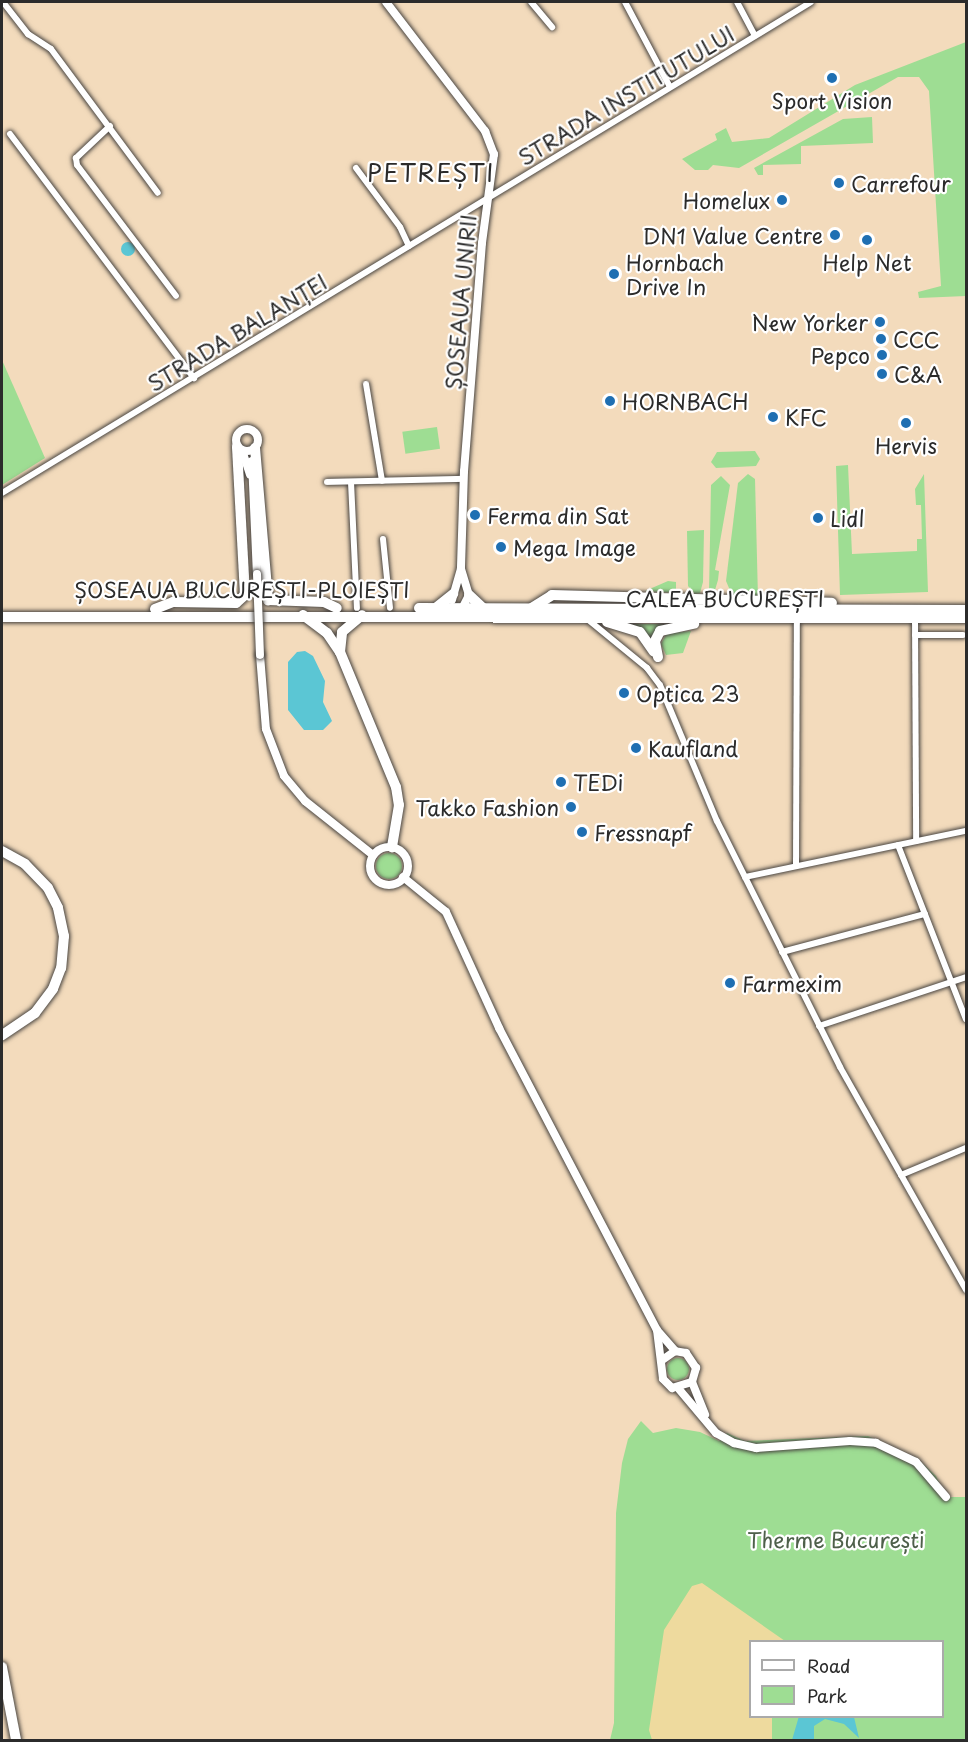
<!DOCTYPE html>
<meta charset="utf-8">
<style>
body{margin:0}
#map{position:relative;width:968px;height:1742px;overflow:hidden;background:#f3dbbc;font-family:"Playpen Sans",sans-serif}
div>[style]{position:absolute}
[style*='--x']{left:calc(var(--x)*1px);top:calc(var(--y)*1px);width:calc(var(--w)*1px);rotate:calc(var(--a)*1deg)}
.green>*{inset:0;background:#9edd93;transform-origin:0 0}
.round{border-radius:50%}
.sand>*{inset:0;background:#eeda9e}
.water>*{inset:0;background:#5bc6d4}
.roads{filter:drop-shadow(0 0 2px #494541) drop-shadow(0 0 2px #494541)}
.street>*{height:6px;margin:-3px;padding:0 3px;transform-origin:3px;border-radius:3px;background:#fff}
.secondary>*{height:8px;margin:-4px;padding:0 4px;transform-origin:4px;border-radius:4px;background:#fff}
.secondary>.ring{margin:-4px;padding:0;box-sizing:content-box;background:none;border:8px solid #fff;border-radius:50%}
.highway>*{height:10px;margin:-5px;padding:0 5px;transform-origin:5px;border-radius:5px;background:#fff}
.bridges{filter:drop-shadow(0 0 2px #494541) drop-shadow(0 0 2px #494541)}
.secondary-bridge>*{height:8px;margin:-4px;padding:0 4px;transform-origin:4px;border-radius:4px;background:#fff}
.dots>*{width:16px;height:16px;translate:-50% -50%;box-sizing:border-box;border:3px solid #fff;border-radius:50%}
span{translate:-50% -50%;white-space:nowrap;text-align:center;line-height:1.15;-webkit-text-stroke:4.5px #fff;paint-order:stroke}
.street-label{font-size:21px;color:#2b2b2b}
.poi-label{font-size:21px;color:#2b2b2b}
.left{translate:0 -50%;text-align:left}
.right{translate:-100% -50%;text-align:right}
.park-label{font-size:21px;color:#4e604a}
.quarter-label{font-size:24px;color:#2b2b2b;letter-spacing:1.5px}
.frame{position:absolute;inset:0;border:3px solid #2b2b2b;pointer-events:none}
.legend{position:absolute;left:749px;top:1640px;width:195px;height:78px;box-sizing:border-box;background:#fff;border:2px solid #aaa;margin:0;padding:8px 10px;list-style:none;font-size:18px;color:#2b2b2b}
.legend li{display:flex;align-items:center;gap:12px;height:30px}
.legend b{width:30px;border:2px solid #aaa}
</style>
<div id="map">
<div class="green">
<div style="clip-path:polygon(966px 42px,966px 296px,919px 298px,918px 292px,941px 286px,929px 91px,919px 77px,898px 77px,739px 168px,713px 165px,708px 170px,695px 170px,682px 159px,717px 140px,715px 134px,726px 128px,732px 142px,769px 138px,855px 85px)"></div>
<div style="clip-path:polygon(872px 117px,873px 143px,801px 146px,801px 164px,763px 165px,763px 175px,758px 175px,754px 168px,843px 119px)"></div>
<div style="clip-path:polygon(2px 360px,45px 458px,2px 485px)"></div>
<div style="left:437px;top:427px;width:22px;height:35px;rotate:82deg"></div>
<div style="clip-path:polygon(755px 451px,760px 459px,756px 466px,716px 468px,711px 462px,717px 452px)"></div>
<div style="clip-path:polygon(848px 465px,852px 554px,917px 551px,917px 539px,922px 539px,921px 505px,916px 505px,915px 489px,924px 474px,928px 592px,840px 595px,836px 466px)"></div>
<div style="clip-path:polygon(748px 474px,755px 479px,758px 598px,732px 595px,726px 581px,738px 483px)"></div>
<div style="clip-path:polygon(721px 476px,730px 485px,715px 570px,719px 571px,718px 580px,715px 590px,709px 593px,711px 485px)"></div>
<div style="clip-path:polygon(704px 530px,703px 582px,700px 593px,695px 594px,688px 586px,687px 531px)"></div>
<div style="clip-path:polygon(668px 581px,676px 582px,676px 593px,645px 591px)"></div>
<div style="clip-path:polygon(631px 624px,671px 624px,652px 642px)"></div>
<div style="clip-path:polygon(691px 631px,683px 653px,666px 655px,661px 644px,667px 633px)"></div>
<div class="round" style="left:376px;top:853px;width:26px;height:26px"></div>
<div class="round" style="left:667px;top:1358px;width:22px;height:22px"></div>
<div style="clip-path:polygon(evenodd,641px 1421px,653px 1433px,676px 1428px,700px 1432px,719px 1441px,727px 1433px,745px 1441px,868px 1436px,918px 1459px,936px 1476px,946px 1497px,966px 1497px,966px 1740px,610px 1740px,614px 1723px,616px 1513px,622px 1463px,628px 1439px,641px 1421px,750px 1642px,942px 1642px,942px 1716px,750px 1716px,750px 1642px)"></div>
</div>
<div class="sand">
<div style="clip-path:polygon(702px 1583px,785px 1641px,750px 1642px,750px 1716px,772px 1717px,772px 1740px,652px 1740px,649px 1730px,664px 1630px,692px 1586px)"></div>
</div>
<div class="water">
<div class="round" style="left:121px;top:242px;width:14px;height:14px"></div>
<div style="clip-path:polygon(305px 651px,313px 656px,325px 681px,323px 702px,332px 721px,323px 730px,304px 730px,288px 710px,288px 662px,297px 652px)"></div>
<div style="clip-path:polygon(799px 1716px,854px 1717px,859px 1738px,844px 1724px,825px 1719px,814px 1726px,814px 1740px,792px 1740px)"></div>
</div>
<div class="roads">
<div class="street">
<div style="--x:3;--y:2;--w:41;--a:52"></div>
<div style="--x:28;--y:34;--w:27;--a:33"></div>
<div style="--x:51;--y:49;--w:179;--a:53.4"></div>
<div style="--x:531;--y:2;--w:33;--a:50"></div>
<div style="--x:625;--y:2;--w:96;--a:62.1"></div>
<div style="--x:737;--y:2;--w:38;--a:62"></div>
<div style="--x:110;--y:126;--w:47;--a:136.7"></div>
<div style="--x:76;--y:158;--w:7;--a:82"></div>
<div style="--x:77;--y:165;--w:164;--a:52.9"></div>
<div style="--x:10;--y:134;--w:306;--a:53"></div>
<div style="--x:356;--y:168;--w:74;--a:53.3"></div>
<div style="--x:400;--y:227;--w:21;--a:65"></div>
<div style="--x:366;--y:384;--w:98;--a:80.6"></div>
<div style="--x:327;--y:482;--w:137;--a:-1.3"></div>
<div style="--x:351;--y:482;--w:126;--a:87.3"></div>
<div style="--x:2;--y:493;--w:946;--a:-31.25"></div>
<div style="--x:383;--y:539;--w:69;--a:84.2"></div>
<div style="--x:586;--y:618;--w:79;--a:39.3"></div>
<div style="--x:647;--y:668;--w:21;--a:53"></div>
<div style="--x:660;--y:685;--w:147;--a:67.3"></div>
<div style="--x:717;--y:821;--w:275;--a:63.4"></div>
<div style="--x:840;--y:1067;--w:256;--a:60.5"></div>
<div style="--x:915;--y:618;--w:223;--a:89.7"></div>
<div style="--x:915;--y:635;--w:48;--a:0"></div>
<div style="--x:898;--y:845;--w:187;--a:68.7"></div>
<div style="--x:796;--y:866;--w:249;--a:-89.8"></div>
<div style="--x:745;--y:877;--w:226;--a:-11.8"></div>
<div style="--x:782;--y:952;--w:148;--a:-14.9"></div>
<div style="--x:819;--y:1026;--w:155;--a:-18.4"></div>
<div style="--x:901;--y:1175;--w:70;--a:-22.6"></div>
</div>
<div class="secondary">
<div style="--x:386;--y:2;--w:163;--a:52.5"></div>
<div style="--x:485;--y:131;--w:25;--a:69"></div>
<div style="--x:494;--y:154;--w:90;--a:97.7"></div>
<div style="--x:482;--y:243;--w:229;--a:94.5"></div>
<div style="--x:464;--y:471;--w:98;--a:91.8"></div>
<div style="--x:461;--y:569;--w:27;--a:73"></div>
<div style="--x:469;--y:595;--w:18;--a:117"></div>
<div class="ring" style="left:236px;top:429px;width:14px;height:14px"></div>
<div style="--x:242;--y:450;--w:26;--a:72"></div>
<div style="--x:252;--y:461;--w:113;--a:87.5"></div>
<div style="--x:452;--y:600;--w:32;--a:-74"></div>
<div style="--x:260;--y:655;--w:74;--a:85.4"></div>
<div style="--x:266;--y:729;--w:50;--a:69"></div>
<div style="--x:284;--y:776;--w:33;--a:50"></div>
<div style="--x:305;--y:801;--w:87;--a:38.5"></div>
<div class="ring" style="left:370px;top:847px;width:30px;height:30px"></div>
<div style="--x:403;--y:877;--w:55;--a:39.1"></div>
<div style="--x:446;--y:912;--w:128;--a:65.4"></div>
<div style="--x:499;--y:1028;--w:341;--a:62.4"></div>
<div style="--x:657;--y:1330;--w:28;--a:49"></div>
<div style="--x:657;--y:1330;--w:49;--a:83"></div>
<div style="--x:663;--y:1379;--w:13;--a:45"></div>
<div style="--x:672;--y:1388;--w:21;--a:-17"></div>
<div style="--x:692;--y:1382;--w:15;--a:-74"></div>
<div style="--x:696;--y:1368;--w:18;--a:-124"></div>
<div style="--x:686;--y:1353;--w:11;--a:-170"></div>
<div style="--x:675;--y:1351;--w:16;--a:145"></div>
<div style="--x:692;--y:1382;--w:35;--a:68"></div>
<div style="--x:678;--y:1388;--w:59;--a:49.8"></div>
<div style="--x:716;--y:1433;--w:21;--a:29"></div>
<div style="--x:734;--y:1443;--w:23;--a:13"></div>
<div style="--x:756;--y:1448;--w:94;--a:-4.3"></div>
<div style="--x:850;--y:1441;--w:26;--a:4"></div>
<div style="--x:876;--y:1443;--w:44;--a:25.4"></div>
<div style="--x:916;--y:1462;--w:46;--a:49.4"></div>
</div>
<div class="highway">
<div style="--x:255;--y:448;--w:153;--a:85.1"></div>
<div style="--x:268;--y:600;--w:56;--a:2"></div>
<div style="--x:324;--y:602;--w:14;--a:25"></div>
<div style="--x:469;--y:595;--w:19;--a:43"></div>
<div style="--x:437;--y:607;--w:21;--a:-39"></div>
<div style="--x:419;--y:608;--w:547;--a:0.21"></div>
<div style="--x:155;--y:609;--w:19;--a:-21"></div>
<div style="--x:173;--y:602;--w:63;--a:0.9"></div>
<div style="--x:236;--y:603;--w:12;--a:-42"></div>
<div style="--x:245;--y:595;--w:149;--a:-93.1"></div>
<div style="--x:530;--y:609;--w:26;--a:-32"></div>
<div style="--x:552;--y:595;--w:280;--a:1.6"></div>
<div style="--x:303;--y:615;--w:30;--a:37"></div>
<div style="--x:327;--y:633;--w:23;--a:56"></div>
<div style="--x:340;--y:652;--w:146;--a:67.5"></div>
<div style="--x:396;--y:787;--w:18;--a:81"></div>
<div style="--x:399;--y:805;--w:43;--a:99.5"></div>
<div style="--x:2;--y:617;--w:964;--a:0.06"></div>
<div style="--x:607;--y:622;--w:34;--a:17"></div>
<div style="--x:640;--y:632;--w:24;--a:55"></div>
<div style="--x:340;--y:652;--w:20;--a:-84"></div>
<div style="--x:342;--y:632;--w:26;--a:-40"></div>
<div style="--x:658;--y:657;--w:16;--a:-101"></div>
<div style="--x:655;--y:641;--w:11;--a:-63"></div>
<div style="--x:660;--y:631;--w:35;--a:-12"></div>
<div style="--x:2;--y:851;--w:26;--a:29"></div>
<div style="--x:25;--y:864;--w:33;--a:46"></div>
<div style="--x:48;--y:888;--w:22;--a:63"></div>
<div style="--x:58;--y:908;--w:29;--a:78"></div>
<div style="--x:64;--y:936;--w:32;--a:95"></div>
<div style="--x:61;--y:968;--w:22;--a:111"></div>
<div style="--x:53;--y:989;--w:30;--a:127"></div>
<div style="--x:35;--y:1013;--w:40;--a:146"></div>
<div style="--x:2;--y:1667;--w:74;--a:79.1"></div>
</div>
</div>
<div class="bridges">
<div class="secondary-bridge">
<div style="--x:257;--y:574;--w:81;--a:87.9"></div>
</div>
</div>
<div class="dots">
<div style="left:832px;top:78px;background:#1f6fb2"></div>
<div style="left:839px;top:183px;background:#1f6fb2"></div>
<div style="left:782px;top:200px;background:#1f6fb2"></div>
<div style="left:835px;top:235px;background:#1f6fb2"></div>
<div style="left:867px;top:240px;background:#1f6fb2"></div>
<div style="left:614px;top:274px;background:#1f6fb2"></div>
<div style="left:880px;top:322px;background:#1f6fb2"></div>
<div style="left:881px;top:339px;background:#1f6fb2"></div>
<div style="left:882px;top:355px;background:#1f6fb2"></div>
<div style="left:882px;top:374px;background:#1f6fb2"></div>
<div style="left:610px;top:401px;background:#1f6fb2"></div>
<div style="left:773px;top:417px;background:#1f6fb2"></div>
<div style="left:906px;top:423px;background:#1f6fb2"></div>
<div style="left:475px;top:515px;background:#1f6fb2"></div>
<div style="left:818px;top:518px;background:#1f6fb2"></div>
<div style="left:501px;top:547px;background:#1f6fb2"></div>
<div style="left:624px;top:693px;background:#1f6fb2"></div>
<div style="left:636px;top:748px;background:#1f6fb2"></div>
<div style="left:561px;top:782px;background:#1f6fb2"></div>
<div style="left:571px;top:807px;background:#1f6fb2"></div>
<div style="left:582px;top:832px;background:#1f6fb2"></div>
<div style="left:730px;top:983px;background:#1f6fb2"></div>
</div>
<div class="street-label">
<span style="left:626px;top:95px;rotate:-31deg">STRADA INSTITUTULUI</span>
<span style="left:460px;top:302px;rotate:-85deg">ȘOSEAUA UNIRII</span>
<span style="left:237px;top:332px;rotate:-31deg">STRADA BALANȚEI</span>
<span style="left:242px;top:589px">ȘOSEAUA BUCUREȘTI-PLOIEȘTI</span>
<span style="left:725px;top:598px">CALEA BUCUREȘTI</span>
</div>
<div class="poi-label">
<span style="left:832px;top:100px">Sport Vision</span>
<span class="left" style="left:851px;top:183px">Carrefour</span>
<span class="right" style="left:770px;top:200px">Homelux</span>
<span class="right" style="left:823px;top:235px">DN1 Value Centre</span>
<span class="left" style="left:626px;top:274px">Hornbach<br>Drive In</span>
<span style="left:867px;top:262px">Help Net</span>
<span class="right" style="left:868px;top:322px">New Yorker</span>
<span class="left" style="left:893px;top:339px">CCC</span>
<span class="right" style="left:870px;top:355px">Pepco</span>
<span class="left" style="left:894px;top:374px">C&amp;A</span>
<span class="left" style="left:622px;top:401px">HORNBACH</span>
<span class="left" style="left:785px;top:417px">KFC</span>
<span style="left:906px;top:445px">Hervis</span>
<span class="left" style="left:487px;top:515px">Ferma din Sat</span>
<span class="left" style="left:830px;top:518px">Lidl</span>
<span class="left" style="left:513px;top:547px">Mega Image</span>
<span class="left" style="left:636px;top:693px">Optica 23</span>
<span class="left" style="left:648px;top:748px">Kaufland</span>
<span class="left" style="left:573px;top:782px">TEDi</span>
<span class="right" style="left:559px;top:807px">Takko Fashion</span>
<span class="left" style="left:594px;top:832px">Fressnapf</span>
<span class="left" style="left:742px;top:983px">Farmexim</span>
</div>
<div class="park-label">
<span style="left:836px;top:1539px">Therme București</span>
</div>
<div class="quarter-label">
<span style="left:431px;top:173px">PETREȘTI</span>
</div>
<div class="frame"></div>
<ul class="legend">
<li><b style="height:8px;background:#fff"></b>Road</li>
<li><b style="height:16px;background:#9edd93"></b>Park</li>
</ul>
</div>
